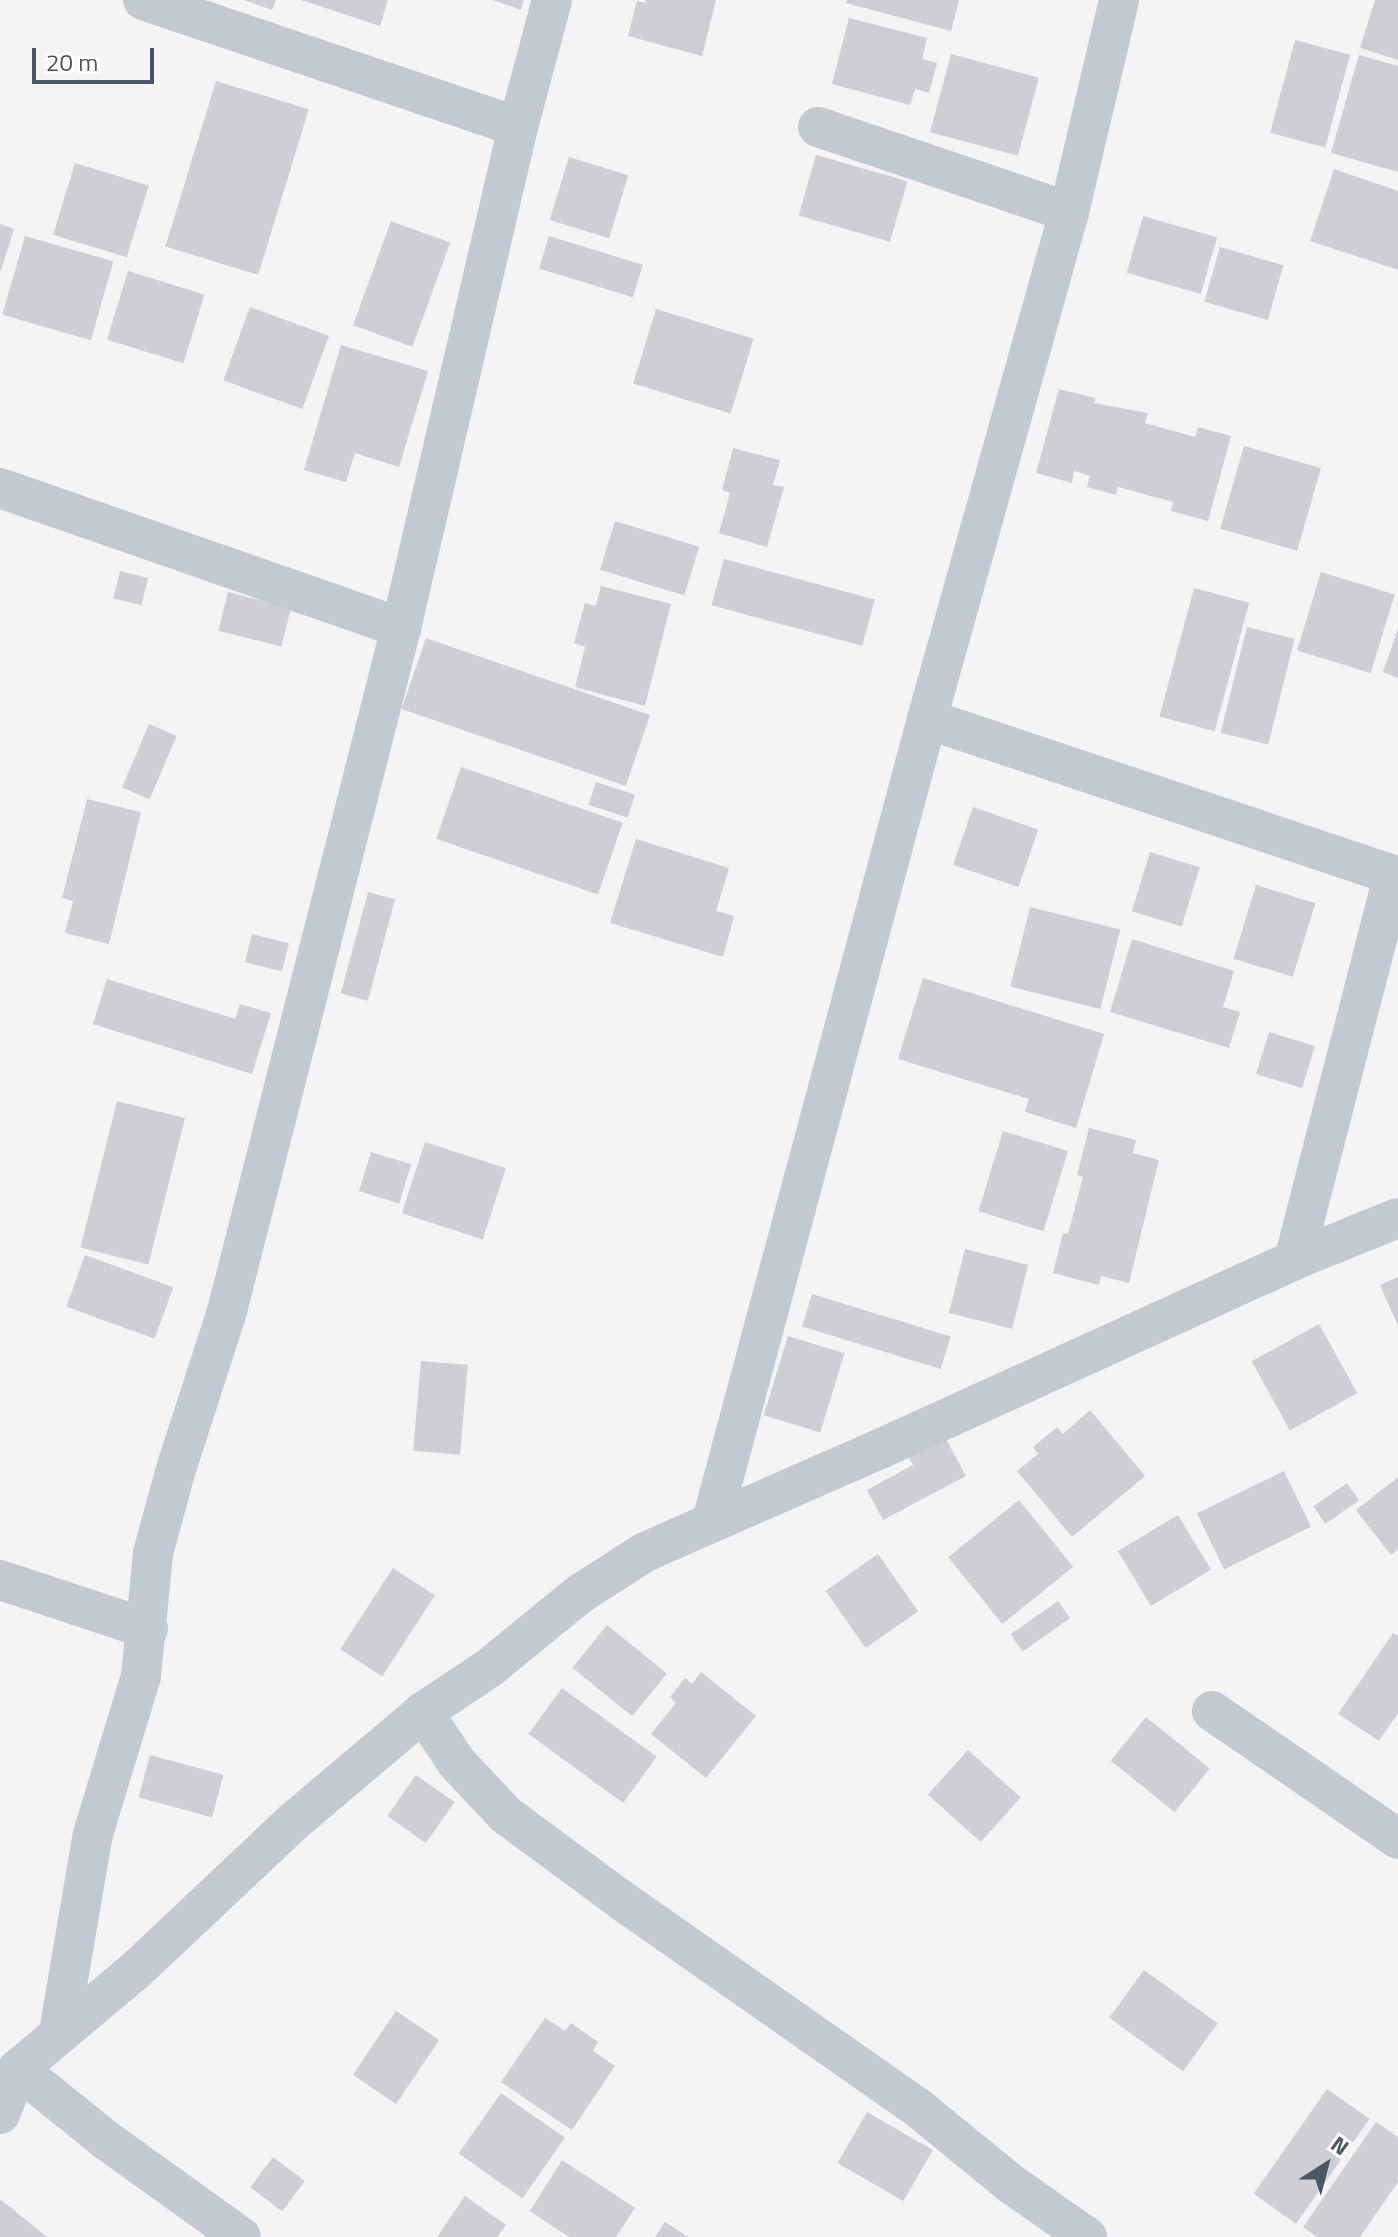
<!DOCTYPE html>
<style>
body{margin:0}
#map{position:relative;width:1398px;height:2237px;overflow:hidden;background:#f5f3f3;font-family:"Titillium Web",sans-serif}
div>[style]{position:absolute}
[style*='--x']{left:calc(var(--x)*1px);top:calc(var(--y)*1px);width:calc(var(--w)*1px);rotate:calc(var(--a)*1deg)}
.building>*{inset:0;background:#cdcfd5;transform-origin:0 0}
.minor>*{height:40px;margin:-20px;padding:0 20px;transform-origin:20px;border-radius:20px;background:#c1cad2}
span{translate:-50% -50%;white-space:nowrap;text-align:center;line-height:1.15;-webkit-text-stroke:6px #fff;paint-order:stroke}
.north{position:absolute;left:1286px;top:2125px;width:80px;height:80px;-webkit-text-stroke:6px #fff;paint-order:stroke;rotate:36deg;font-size:22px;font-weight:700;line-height:32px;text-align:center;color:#4a5661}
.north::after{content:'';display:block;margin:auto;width:28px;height:36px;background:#4a5661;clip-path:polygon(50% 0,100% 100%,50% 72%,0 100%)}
.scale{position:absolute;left:32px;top:48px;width:122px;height:36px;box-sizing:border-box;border:4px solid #4a5661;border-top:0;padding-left:10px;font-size:24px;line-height:28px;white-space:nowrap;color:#4a5661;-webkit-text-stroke:6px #fff;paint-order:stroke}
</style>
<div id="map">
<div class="building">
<div style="clip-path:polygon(244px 0,276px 0,272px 10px)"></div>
<div style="clip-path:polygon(301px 0,388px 0,380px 26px)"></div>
<div style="clip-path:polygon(493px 0,524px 0,521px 10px)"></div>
<div style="clip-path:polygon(646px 0,716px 0,702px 56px,628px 36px,637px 1px,646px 3px)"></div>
<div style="clip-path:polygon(847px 0,959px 0,951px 31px,846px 3px)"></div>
<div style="clip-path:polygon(1375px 0,1398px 0,1398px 60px,1360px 48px)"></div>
<div style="clip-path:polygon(849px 18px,927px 38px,922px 59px,937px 63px,929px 93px,915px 89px,910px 105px,832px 84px)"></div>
<div style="left:1295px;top:40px;width:57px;height:96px;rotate:15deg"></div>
<div style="left:951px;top:54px;width:91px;height:81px;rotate:15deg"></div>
<div style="clip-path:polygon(1359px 55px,1398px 66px,1398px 172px,1331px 153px)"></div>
<div style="left:216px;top:81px;width:97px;height:173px;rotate:17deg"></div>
<div style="left:816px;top:155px;width:95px;height:63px;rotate:16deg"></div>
<div style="left:569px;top:157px;width:62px;height:66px;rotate:17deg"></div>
<div style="left:75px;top:163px;width:77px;height:75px;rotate:17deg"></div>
<div style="clip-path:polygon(1334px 169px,1398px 191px,1398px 270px,1310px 241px)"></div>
<div style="left:1143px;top:216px;width:77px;height:59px;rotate:16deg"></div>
<div style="left:391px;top:221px;width:63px;height:111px;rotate:20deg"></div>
<div style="clip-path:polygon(0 224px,14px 229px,1px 270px,0 270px)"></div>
<div style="left:25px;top:236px;width:92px;height:82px;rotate:16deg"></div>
<div style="left:549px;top:236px;width:98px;height:34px;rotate:17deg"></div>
<div style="left:1220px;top:247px;width:66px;height:57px;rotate:16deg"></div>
<div style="left:128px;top:271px;width:80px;height:72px;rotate:17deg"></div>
<div style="left:250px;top:307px;width:84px;height:78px;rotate:20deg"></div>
<div style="left:656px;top:309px;width:102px;height:78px;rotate:17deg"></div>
<div style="clip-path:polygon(341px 345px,428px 371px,399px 467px,355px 453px,346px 482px,304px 470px)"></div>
<div style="clip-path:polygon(1059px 389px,1095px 398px,1094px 403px,1148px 413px,1145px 423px,1195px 437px,1198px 427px,1231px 436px,1208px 521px,1171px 511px,1173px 502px,1118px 487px,1116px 495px,1087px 487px,1090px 476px,1074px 471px,1072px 483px,1036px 473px)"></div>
<div style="left:1244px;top:446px;width:80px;height:86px;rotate:16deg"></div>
<div style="clip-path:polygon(733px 448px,780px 460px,773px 485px,784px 487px,767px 547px,719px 533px,730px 493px,722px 490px)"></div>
<div style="left:615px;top:521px;width:88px;height:51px;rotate:17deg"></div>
<div style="left:724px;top:559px;width:156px;height:48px;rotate:15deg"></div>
<div style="left:120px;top:571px;width:29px;height:28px;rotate:14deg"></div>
<div style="left:1321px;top:572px;width:77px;height:82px;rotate:17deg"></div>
<div style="clip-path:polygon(601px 586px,671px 604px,645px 706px,575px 687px,585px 647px,574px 643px,585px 603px,596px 606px)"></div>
<div style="left:1194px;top:588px;width:57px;height:133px;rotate:15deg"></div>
<div style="left:228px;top:592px;width:65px;height:40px;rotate:14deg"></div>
<div style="left:1247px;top:627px;width:49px;height:109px;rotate:14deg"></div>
<div style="clip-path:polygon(1398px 629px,1398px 678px,1383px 672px)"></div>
<div style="left:426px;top:638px;width:237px;height:75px;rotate:19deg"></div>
<div style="left:149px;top:724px;width:30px;height:69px;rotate:23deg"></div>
<div style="left:461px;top:767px;width:171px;height:76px;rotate:19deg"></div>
<div style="left:596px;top:782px;width:41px;height:24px;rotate:18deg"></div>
<div style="clip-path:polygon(87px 799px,141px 812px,109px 944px,65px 933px,73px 901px,62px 898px)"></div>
<div style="left:973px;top:807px;width:69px;height:61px;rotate:19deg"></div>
<div style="clip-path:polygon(636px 839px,729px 868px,716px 911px,734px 916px,723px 957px,610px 923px)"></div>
<div style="left:1150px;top:852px;width:52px;height:62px;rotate:17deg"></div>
<div style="left:1256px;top:885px;width:62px;height:77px;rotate:17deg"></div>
<div style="left:368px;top:892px;width:28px;height:105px;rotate:15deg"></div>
<div style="left:1030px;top:907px;width:93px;height:82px;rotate:14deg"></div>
<div style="left:252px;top:934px;width:38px;height:29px;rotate:14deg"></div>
<div style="clip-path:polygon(1132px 939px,1234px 971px,1223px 1007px,1240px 1012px,1229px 1048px,1110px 1012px)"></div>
<div style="clip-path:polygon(923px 978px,1104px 1034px,1076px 1128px,1025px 1112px,1029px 1099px,898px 1059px)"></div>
<div style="clip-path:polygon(107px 979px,235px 1019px,240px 1004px,271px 1013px,252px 1074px,93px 1024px)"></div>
<div style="left:1269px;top:1032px;width:48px;height:44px;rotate:17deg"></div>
<div style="left:117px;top:1101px;width:70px;height:151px;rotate:14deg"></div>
<div style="clip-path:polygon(1089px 1128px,1136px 1140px,1133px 1153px,1159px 1160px,1129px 1283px,1101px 1276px,1099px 1285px,1053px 1273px,1063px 1233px,1068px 1234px,1083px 1177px,1077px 1175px)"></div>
<div style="left:1003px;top:1131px;width:68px;height:84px;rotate:17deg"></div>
<div style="left:425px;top:1142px;width:85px;height:75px;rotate:18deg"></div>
<div style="left:371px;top:1152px;width:42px;height:41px;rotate:17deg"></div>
<div style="left:965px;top:1249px;width:65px;height:66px;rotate:14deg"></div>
<div style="left:85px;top:1255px;width:94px;height:55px;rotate:20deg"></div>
<div style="clip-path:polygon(1398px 1277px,1398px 1326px,1380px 1285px)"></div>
<div style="left:812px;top:1294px;width:145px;height:34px;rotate:17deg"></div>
<div style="left:1319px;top:1324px;width:79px;height:77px;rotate:61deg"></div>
<div style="left:788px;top:1336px;width:59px;height:83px;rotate:17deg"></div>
<div style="left:421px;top:1361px;width:47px;height:90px;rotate:5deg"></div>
<div style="clip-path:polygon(1090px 1410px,1145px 1476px,1072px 1537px,1017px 1471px,1038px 1454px,1033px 1447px,1057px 1427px,1063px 1434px)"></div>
<div style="clip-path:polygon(945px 1437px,966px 1476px,883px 1520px,867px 1490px,913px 1465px,909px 1457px)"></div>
<div style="left:1284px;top:1471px;width:62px;height:97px;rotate:64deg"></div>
<div style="clip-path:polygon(1398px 1477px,1398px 1549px,1391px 1555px,1356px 1510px)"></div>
<div style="left:1347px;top:1483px;width:21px;height:41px;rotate:55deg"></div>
<div style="left:1019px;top:1500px;width:86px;height:91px;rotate:51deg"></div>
<div style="left:1178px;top:1515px;width:64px;height:70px;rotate:59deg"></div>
<div style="left:878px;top:1554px;width:70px;height:64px;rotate:55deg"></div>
<div style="left:393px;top:1568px;width:50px;height:97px;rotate:33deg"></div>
<div style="left:1058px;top:1601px;width:21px;height:58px;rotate:55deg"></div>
<div style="left:607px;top:1625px;width:77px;height:55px;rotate:39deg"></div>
<div style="clip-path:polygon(1393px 1633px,1398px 1636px,1398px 1713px,1379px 1741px,1338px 1714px)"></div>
<div style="clip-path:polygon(701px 1672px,756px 1716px,706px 1778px,651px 1734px,676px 1703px,670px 1697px,685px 1678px,692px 1684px)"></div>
<div style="left:562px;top:1688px;width:117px;height:57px;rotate:36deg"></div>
<div style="left:1146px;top:1717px;width:82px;height:56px;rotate:39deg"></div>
<div style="left:968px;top:1750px;width:71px;height:60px;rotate:42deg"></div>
<div style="left:150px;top:1755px;width:76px;height:44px;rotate:15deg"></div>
<div style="left:416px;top:1775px;width:47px;height:50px;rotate:35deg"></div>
<div style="left:1144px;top:1970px;width:91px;height:59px;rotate:36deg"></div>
<div style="left:396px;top:2011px;width:52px;height:77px;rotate:34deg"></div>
<div style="clip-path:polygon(545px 2018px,565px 2031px,571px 2023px,598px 2042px,593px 2051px,615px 2066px,572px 2130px,501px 2082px)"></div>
<div style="left:1327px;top:2089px;width:52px;height:128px;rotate:35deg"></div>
<div style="left:501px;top:2093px;width:78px;height:74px;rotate:35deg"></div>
<div style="left:867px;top:2112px;width:76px;height:59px;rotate:30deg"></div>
<div style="clip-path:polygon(1376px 2122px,1398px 2137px,1398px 2182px,1360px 2237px,1317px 2237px,1303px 2227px)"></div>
<div style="left:273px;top:2157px;width:40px;height:38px;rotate:37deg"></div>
<div style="clip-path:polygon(562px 2160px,635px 2208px,616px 2237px,569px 2237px,530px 2211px)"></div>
<div style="clip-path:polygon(465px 2196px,506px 2225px,497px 2237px,437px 2237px)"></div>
<div style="clip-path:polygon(0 2199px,47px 2237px,0 2237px)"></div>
<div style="clip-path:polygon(665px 2222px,688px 2237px,655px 2237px)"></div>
</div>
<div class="minor">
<div style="--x:143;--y:0;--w:396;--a:18.7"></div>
<div style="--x:818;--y:127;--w:265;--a:18.7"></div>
<div style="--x:1069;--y:212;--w:218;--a:-76.7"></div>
<div style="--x:0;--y:488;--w:425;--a:19.2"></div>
<div style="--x:927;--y:719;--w:497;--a:18.5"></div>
<div style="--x:1294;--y:1260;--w:397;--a:-75.5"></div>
<div style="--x:712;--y:1521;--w:830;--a:-74.99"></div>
<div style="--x:927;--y:719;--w:527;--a:-74.35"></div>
<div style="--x:0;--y:1580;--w:156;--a:18.3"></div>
<div style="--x:1212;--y:1711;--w:226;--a:34.5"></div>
<div style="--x:423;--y:1712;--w:61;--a:56.3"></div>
<div style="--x:457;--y:1763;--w:71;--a:46.7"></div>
<div style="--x:506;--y:1815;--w:147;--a:36.4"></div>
<div style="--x:624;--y:1902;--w:358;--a:35"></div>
<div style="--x:917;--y:2107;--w:122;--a:39.3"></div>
<div style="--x:1011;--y:2184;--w:93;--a:34.9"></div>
<div style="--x:59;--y:2032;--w:201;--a:-80.3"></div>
<div style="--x:93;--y:1834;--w:165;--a:-73.1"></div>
<div style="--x:141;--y:1676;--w:124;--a:-84.4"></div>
<div style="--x:153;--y:1553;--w:87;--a:-74.7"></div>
<div style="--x:176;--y:1469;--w:166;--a:-72.1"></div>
<div style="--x:227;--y:1311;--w:705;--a:-75.71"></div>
<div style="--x:401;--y:628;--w:514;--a:-76.86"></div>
<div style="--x:518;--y:127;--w:131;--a:-75"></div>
<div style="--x:18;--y:2069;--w:113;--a:38.9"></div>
<div style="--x:106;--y:2140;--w:166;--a:35.7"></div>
<div style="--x:0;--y:2114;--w:48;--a:-68.2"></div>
<div style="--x:18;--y:2069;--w:154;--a:-40"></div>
<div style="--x:136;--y:1970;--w:216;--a:-43.3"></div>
<div style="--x:293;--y:1822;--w:170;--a:-40.2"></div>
<div style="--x:423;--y:1712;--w:79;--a:-33.7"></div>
<div style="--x:489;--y:1668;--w:119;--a:-39.2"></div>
<div style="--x:581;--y:1593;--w:76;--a:-32.6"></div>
<div style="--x:645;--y:1552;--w:259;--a:-23.7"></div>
<div style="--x:882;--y:1448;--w:453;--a:-24.5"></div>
<div style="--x:1294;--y:1260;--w:112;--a:-22"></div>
</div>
<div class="north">N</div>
<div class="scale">20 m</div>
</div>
